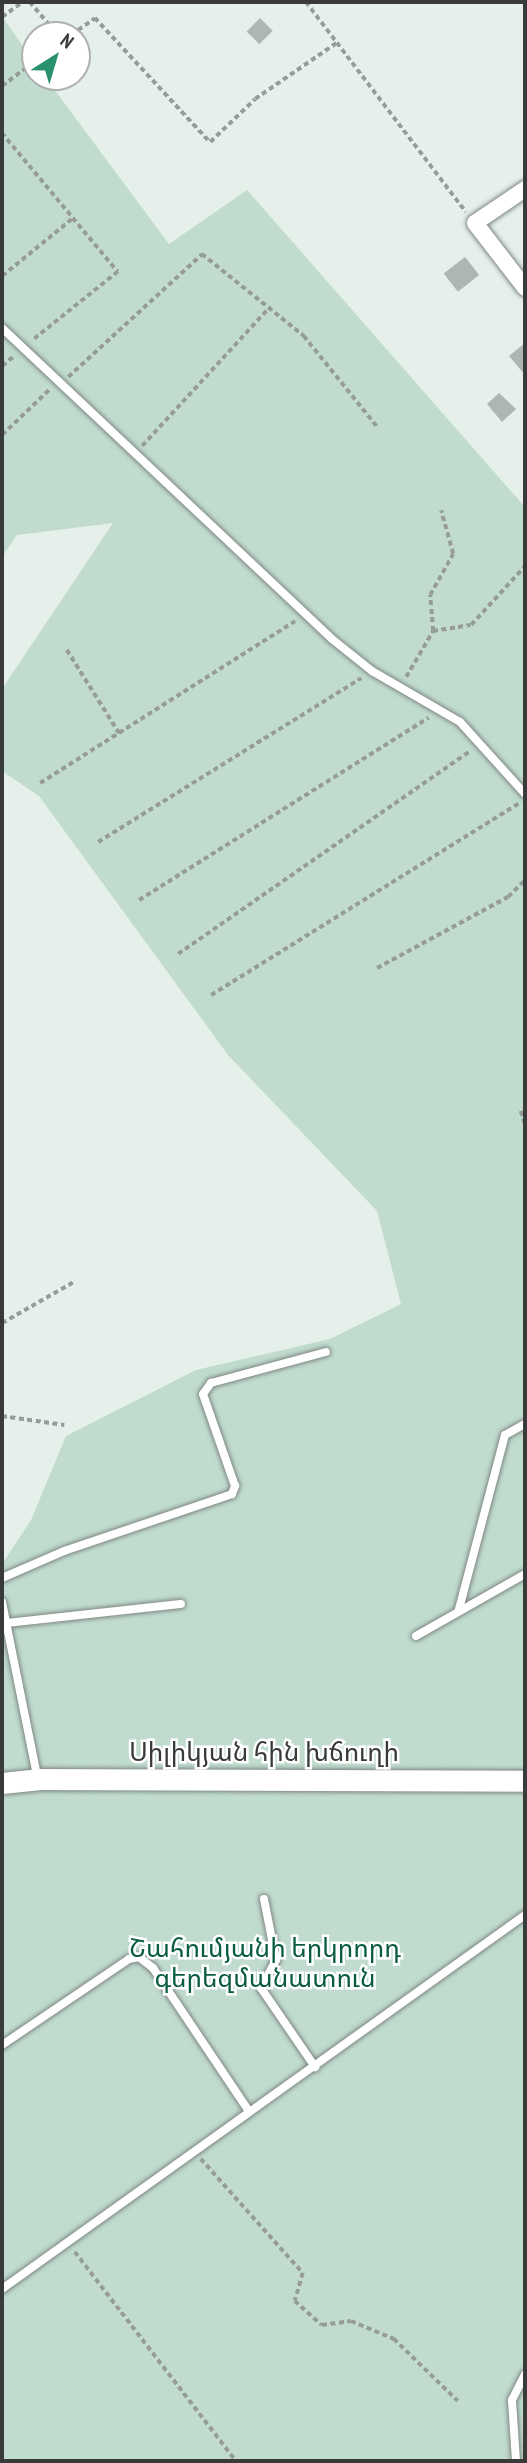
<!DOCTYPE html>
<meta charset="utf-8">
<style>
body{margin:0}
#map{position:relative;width:527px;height:2463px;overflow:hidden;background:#e6f0eb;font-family:"PT Sans Narrow","Noto Sans Armenian",sans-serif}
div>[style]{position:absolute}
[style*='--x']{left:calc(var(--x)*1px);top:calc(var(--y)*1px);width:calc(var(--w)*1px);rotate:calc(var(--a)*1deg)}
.green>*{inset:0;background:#c1dccf}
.building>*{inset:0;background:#adb6b2;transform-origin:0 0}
.path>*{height:3.5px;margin-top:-1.75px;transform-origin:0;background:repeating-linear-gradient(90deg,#959c99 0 5px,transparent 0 8.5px)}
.roads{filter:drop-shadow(0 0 2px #7f8783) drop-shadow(0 0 2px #7f8783)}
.lane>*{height:8px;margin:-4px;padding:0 4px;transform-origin:4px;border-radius:4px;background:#fff}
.street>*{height:16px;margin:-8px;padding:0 8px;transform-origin:8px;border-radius:8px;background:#fff}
.secondary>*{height:21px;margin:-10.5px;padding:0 10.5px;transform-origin:10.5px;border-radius:10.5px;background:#fff}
span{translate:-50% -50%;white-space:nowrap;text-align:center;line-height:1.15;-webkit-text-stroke:5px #fff;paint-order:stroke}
.street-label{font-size:26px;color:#383b3a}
.park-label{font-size:26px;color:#095c42}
.frame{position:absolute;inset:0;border:4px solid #383b3a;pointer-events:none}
.north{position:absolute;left:21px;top:21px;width:70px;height:70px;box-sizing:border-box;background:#fff;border:2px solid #afb1b0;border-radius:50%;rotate:37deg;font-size:19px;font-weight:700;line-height:28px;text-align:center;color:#383b3a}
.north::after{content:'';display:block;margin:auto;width:24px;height:32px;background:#2b916d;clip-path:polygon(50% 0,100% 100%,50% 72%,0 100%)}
</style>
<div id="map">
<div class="green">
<div style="clip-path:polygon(2px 16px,35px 64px,35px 77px,45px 77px,169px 244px,247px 190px,525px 507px,525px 2461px,2px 2461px,2px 1564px,31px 1520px,66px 1436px,196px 1370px,330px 1339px,401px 1304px,377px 1211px,228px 1055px,39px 796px,2px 771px,2px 689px,113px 523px,17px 535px,2px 557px)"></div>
</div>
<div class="building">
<div style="left:260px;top:18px;width:18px;height:19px;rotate:45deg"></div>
<div style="left:465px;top:257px;width:23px;height:27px;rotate:52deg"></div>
<div style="clip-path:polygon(525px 343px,525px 375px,509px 356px)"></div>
<div style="clip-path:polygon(499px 393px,516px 409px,502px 422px,487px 404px)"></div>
</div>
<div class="path">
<div style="--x:30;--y:2;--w:43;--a:49.7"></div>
<div style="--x:306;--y:2;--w:264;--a:52.7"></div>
<div style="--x:2;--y:17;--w:26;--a:-36"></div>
<div style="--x:71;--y:35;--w:29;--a:-35"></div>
<div style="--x:95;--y:18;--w:169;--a:47.2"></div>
<div style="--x:210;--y:142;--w:62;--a:-43.7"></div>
<div style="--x:255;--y:99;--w:101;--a:-34.5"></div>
<div style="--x:2;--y:86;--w:41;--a:-37.1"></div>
<div style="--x:2;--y:133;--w:111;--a:50.1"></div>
<div style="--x:2;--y:276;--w:92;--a:-39.2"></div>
<div style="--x:73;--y:218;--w:70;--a:50.2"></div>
<div style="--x:118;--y:272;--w:109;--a:141.3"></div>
<div style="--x:2;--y:366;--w:16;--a:-40"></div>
<div style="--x:68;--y:377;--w:182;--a:-42.5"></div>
<div style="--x:202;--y:254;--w:131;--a:38.8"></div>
<div style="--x:304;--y:336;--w:119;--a:51.1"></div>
<div style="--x:2;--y:435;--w:66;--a:-43.8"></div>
<div style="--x:142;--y:446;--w:186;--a:-47.4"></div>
<div style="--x:433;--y:631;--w:38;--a:-9"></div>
<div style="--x:471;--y:625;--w:80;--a:-47.5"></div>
<div style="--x:67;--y:650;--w:98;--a:57.9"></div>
<div style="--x:406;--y:677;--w:53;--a:-59.6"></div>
<div style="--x:433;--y:631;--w:36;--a:-95"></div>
<div style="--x:430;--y:595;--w:47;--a:-60.7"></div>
<div style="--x:453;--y:554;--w:45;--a:-105.6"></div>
<div style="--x:40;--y:783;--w:302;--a:-32.4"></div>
<div style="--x:98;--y:842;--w:310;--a:-31.9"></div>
<div style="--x:139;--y:900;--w:342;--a:-32.2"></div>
<div style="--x:178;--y:954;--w:356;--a:-34.8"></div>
<div style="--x:377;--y:968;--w:149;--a:-28.5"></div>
<div style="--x:508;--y:897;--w:24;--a:-45"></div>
<div style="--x:211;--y:995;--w:362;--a:-31.9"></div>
<div style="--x:521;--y:1111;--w:14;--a:73"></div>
<div style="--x:2;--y:1323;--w:83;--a:-29.7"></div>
<div style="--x:2;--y:1416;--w:63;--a:8.3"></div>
<div style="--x:201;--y:2159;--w:153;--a:48.2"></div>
<div style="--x:303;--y:2273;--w:29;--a:106"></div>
<div style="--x:295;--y:2301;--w:36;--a:42"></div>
<div style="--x:322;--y:2325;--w:29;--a:-8"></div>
<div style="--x:351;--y:2321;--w:47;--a:22.7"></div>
<div style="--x:394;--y:2339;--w:89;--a:44.1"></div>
<div style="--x:75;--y:2252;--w:264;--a:52.4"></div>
</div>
<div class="roads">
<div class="lane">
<div style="--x:2;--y:328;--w:453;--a:43.3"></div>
<div style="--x:332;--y:639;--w:51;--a:38.7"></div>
<div style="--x:372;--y:671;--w:102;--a:30.1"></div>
<div style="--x:460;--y:722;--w:97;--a:47.9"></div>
<div style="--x:2;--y:1578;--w:68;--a:-23.5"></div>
<div style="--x:64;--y:1551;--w:177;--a:-18.7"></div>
<div style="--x:232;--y:1494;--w:9;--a:-69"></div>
<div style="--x:235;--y:1486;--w:97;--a:-109.2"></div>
<div style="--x:203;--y:1394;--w:14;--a:-54"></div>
<div style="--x:211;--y:1383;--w:119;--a:-15.1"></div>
<div style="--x:2;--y:1602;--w:177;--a:78.6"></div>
<div style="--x:459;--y:1609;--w:180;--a:-75.2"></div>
<div style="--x:505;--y:1435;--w:23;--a:-29"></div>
<div style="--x:6;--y:1623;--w:176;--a:-6.2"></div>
<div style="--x:416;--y:1636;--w:125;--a:-29.6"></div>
<div style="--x:264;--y:1899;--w:62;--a:78.9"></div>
<div style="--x:276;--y:1960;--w:32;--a:118"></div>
<div style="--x:261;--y:1988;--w:96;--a:55.6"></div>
<div style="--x:2;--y:2045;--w:153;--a:-34.1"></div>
<div style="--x:129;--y:1959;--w:10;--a:-11"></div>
<div style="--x:139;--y:1957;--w:18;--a:38"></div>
<div style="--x:153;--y:1968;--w:171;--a:56.2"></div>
<div style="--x:2;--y:2289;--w:643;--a:-35.57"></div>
<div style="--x:516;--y:2461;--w:61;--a:-93.8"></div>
<div style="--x:512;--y:2400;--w:29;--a:-63"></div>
</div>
<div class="street">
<div style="--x:525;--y:189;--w:60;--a:145.8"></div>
<div style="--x:475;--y:223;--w:82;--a:52.4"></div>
</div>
<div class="secondary">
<div style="--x:2;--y:1783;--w:36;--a:-6"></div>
<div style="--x:38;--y:1779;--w:487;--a:0.2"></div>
</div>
</div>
<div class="street-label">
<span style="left:264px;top:1752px">Սիլիկյան հին խճուղի</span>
</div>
<div class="park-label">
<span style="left:265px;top:1963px">Շահումյանի երկրորդ<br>գերեզմանատուն</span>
</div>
<div class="frame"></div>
<div class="north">N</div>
</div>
